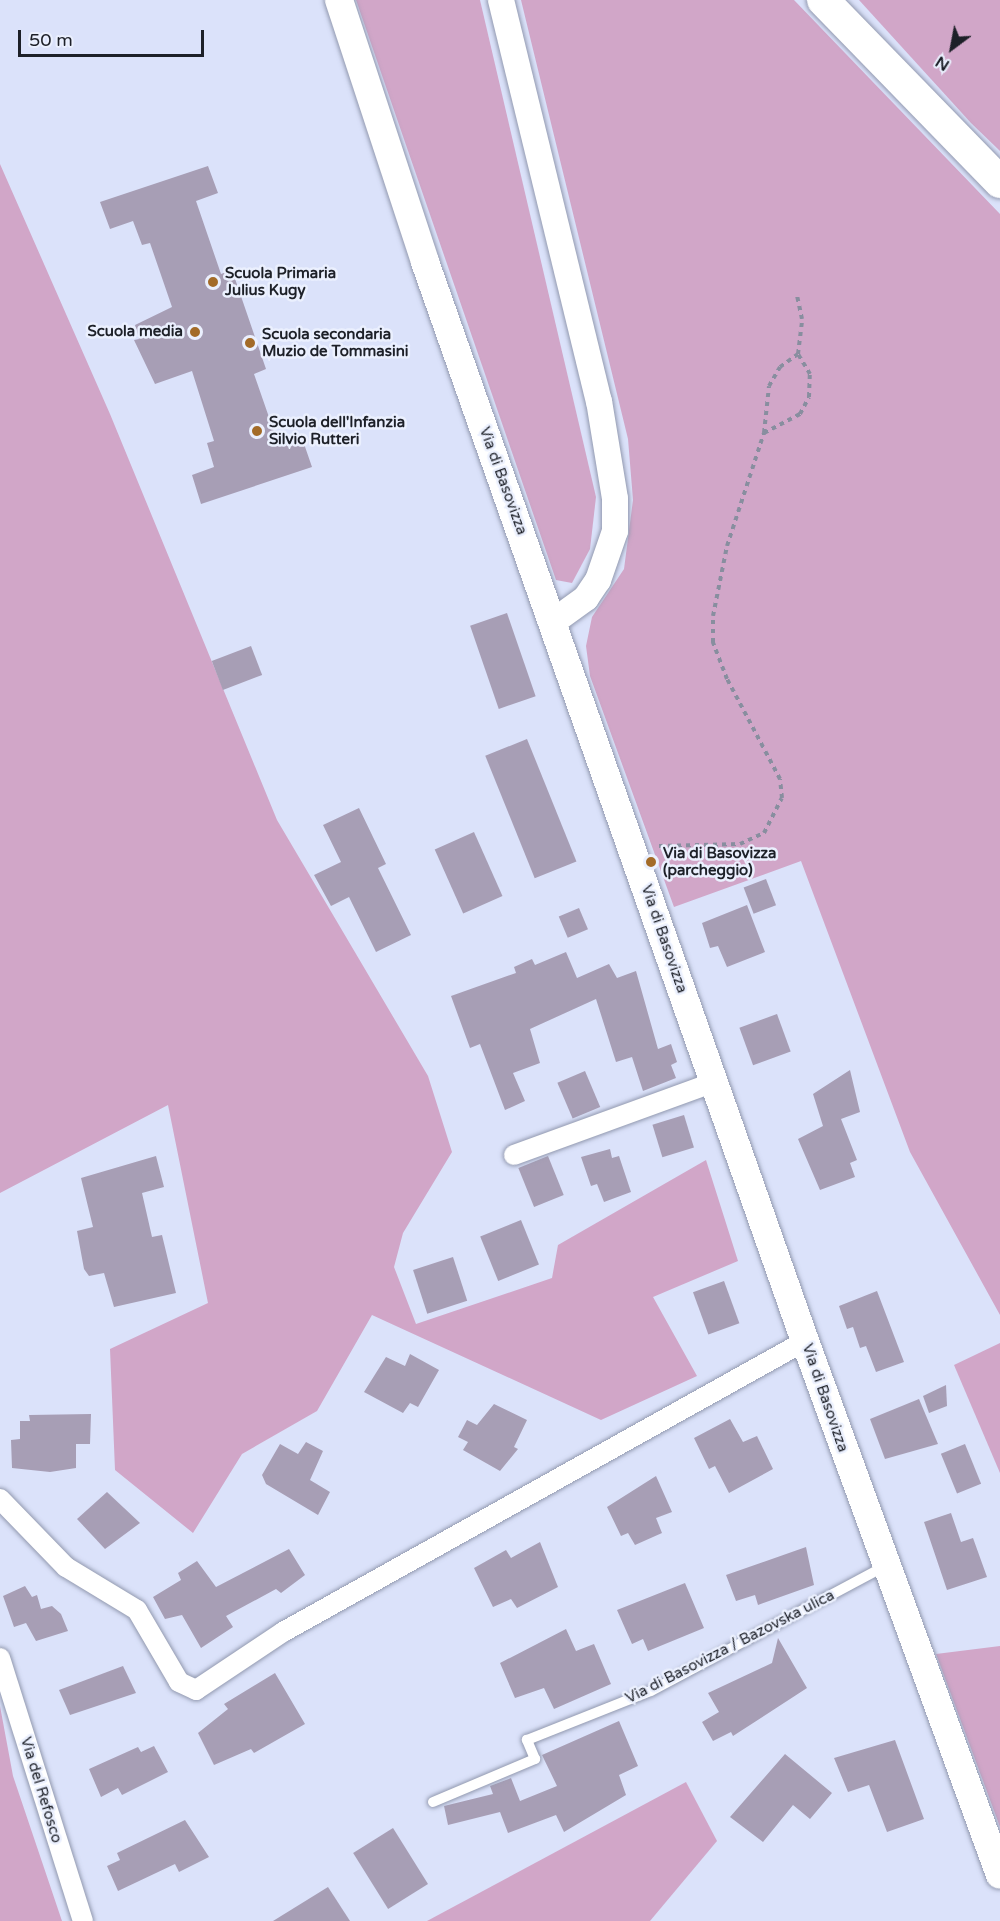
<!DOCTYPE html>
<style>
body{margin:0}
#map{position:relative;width:1000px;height:1921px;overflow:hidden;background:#dbe2fa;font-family:"Varela Round",sans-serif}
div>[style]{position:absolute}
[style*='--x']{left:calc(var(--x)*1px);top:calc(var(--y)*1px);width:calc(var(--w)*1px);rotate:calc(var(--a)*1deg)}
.green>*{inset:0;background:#d1a6c8}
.building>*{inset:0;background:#a79eb5;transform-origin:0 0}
.path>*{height:4px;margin-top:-2px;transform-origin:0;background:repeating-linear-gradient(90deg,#888e9f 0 4.5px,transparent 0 9px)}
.roads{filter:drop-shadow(0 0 2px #9299af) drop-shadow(0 0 2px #9299af)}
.service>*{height:10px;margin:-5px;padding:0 5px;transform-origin:5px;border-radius:5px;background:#fff}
.minor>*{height:20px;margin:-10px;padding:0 10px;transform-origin:10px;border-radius:10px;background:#fff}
.tertiary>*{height:26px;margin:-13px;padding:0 13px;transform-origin:13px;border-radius:13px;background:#fff}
.secondary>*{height:28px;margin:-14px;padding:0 14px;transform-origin:14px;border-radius:14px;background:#fff}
.primary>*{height:32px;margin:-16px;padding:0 16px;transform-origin:16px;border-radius:16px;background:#fff}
.dots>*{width:16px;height:16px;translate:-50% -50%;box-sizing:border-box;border:3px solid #ebf0fe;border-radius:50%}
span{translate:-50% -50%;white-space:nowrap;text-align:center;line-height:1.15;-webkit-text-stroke:5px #ebf0fe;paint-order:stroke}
.poi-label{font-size:15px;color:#1d2028;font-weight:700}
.left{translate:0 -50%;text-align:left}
.right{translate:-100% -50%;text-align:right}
.street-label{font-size:15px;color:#1d2028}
.north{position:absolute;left:922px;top:18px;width:60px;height:60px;-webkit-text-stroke:4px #ebf0fe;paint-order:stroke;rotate:212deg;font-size:16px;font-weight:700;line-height:24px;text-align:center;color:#1d2028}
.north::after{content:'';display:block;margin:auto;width:21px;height:27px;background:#1d2028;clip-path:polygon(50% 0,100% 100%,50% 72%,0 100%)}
.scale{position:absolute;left:18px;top:30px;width:186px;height:27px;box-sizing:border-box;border:3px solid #1d2028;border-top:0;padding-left:8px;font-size:18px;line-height:21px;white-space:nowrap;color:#1d2028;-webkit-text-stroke:4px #ebf0fe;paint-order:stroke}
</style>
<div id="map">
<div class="green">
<div style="clip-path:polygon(356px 0,480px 0,596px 497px,590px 549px,572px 583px,556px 580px)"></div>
<div style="clip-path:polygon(521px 0,794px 0,1000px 214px,1000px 1315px,910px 1152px,801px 861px,674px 907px,590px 676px,586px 646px,592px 617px,624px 569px,633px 500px,628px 439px)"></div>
<div style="clip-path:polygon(859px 0,1000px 0,1000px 151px,971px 123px)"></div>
<div style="clip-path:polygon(0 164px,110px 414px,277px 820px,428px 1076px,452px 1152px,403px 1233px,394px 1267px,416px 1324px,552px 1278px,558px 1245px,706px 1160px,738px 1261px,653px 1297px,697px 1376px,601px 1420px,372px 1315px,317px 1411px,242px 1454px,193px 1533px,115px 1470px,110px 1349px,208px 1303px,168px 1105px,0 1193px)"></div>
<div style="clip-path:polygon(1000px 1343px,1000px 1473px,954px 1365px)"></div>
<div style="clip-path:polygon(1000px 1646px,1000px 1827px,936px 1654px)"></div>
<div style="clip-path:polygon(0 1706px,13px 1776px,62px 1921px,0 1921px)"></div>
<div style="clip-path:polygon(686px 1782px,717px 1841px,650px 1921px,427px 1921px)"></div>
</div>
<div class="building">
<div style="clip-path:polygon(208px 166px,218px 193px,196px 201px,221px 274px,232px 270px,266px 369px,254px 374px,279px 446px,302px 438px,312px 467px,201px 504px,192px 475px,214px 467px,207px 443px,214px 441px,192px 371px,155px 384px,134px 340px,139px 339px,135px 325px,172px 307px,150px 243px,142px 245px,133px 221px,110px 229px,100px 202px)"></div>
<div style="left:507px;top:613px;width:88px;height:39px;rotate:71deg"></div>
<div style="left:251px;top:646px;width:31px;height:42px;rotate:69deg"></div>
<div style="left:527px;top:739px;width:132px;height:45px;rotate:68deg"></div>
<div style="clip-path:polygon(359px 808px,386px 864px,378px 868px,411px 935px,376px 952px,349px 897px,331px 906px,314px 875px,341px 862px,323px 825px)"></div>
<div style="left:474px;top:832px;width:70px;height:43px;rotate:66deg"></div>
<div style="left:766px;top:879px;width:28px;height:24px;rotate:69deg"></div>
<div style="clip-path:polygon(747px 905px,765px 952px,727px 967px,718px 946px,710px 948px,702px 923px)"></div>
<div style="left:579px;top:908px;width:23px;height:22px;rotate:67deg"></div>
<div style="clip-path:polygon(566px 952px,577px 978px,609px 964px,617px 978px,636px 971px,658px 1049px,671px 1044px,677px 1062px,671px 1065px,676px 1078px,643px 1091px,632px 1057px,616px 1062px,596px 999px,530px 1029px,540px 1063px,513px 1073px,525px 1101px,505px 1110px,480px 1044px,470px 1048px,451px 996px,516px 973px,514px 967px,532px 959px,535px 965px)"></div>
<div style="left:777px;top:1014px;width:40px;height:40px;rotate:70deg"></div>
<div style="clip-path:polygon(850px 1070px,860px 1112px,841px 1119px,857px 1160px,850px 1163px,855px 1177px,820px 1190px,798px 1139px,823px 1126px,813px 1094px)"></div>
<div style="left:585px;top:1071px;width:39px;height:30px;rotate:67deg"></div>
<div style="left:684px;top:1115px;width:34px;height:33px;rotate:73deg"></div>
<div style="clip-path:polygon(610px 1149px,612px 1158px,619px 1156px,631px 1192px,604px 1202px,597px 1184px,591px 1186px,581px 1157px)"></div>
<div style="clip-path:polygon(156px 1156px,164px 1187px,142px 1193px,152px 1237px,162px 1235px,176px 1293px,114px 1307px,104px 1273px,89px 1276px,84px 1269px,77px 1231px,93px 1227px,81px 1178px)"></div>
<div style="left:548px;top:1156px;width:42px;height:32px;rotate:68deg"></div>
<div style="left:521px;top:1220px;width:48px;height:44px;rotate:68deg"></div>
<div style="left:453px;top:1257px;width:46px;height:42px;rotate:72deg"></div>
<div style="left:724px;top:1281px;width:45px;height:33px;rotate:70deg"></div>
<div style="clip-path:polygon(877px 1291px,904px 1362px,876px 1372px,866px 1346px,860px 1348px,853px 1327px,847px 1329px,839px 1306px)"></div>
<div style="clip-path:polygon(410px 1354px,439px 1370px,418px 1407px,410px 1403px,403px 1413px,364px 1392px,386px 1357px,405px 1366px)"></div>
<div style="clip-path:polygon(946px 1385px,947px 1406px,929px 1413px,923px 1396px)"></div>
<div style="clip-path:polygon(919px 1399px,938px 1444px,885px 1459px,870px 1419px)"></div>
<div style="clip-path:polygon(494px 1404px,527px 1420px,514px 1447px,518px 1449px,500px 1471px,463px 1450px,468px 1442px,458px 1437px,467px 1420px,477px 1425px)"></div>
<div style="clip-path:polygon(91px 1414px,90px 1444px,76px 1444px,76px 1468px,50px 1472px,12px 1468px,11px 1440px,20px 1439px,20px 1421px,30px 1421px,29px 1415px)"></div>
<div style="clip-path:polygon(730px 1419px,743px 1442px,757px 1436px,773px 1469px,729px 1493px,715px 1466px,709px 1469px,694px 1438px)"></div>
<div style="clip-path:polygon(306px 1442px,323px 1451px,310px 1480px,330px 1492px,318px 1515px,266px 1484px,262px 1475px,280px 1444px,298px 1454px)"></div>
<div style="left:965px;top:1444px;width:43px;height:26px;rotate:68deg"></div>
<div style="clip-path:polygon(656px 1476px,672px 1512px,656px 1518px,662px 1533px,635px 1545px,628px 1533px,621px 1536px,607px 1507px)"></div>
<div style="clip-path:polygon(107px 1492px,140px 1523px,105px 1549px,77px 1519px)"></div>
<div style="clip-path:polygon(951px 1513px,961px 1542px,973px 1538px,987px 1577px,947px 1590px,924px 1522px)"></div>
<div style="clip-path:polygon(540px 1542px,558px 1587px,517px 1608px,511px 1599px,493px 1607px,474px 1568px,506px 1550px,511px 1558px)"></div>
<div style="clip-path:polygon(806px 1547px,814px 1585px,758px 1605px,755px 1595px,736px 1601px,726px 1575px)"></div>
<div style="clip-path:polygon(289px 1549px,305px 1575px,281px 1593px,276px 1589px,226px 1616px,233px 1627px,201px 1648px,182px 1615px,165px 1619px,153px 1597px,181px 1580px,178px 1573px,197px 1561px,216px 1587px)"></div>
<div style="clip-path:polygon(685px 1583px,704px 1628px,648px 1651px,643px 1639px,632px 1644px,617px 1610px)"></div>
<div style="clip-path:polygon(25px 1586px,32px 1597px,37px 1595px,41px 1609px,52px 1606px,61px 1614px,68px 1631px,36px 1641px,26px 1623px,14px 1627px,3px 1596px)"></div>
<div style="clip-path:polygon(566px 1629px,576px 1651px,594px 1644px,611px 1684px,554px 1709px,544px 1688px,515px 1698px,500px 1663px)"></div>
<div style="clip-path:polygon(778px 1638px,807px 1688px,733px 1736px,731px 1732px,713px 1741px,702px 1722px,719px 1712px,708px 1693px,772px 1663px)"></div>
<div style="clip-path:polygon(123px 1666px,136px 1693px,70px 1715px,59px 1690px)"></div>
<div style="clip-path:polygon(275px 1673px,305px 1724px,254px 1753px,251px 1749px,214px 1765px,198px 1733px,228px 1709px,224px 1704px)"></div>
<div style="clip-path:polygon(619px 1721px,638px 1766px,619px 1775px,626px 1795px,564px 1832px,556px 1815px,508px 1833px,500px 1812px,448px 1825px,444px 1806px,493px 1794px,490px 1786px,511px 1778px,520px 1801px,557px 1786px,542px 1755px)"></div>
<div style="clip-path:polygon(895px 1740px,924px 1819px,887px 1832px,869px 1785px,848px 1792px,834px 1758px)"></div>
<div style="clip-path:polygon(154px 1746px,168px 1772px,122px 1795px,118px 1788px,101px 1797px,89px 1769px,138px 1747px,141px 1752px)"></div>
<div style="clip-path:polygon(785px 1754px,832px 1793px,810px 1819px,793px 1805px,763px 1842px,730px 1817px)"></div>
<div style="clip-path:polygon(185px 1820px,209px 1857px,179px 1872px,175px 1864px,118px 1891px,107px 1866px,120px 1860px,117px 1853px)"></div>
<div style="left:393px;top:1828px;width:66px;height:47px;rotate:58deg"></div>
<div style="clip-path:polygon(328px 1887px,350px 1921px,273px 1921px)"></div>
</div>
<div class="path">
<div style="--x:764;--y:433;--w:47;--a:-83.9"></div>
<div style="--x:769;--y:386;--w:22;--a:-60"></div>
<div style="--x:780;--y:367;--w:22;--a:-36"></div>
<div style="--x:659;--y:846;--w:81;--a:-1.4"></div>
<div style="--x:740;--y:844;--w:26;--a:-25"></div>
<div style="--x:764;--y:833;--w:39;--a:-63"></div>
<div style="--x:782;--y:798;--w:19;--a:-96"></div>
<div style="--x:780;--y:779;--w:113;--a:-117.9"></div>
<div style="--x:727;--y:679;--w:40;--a:-111"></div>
<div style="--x:713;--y:642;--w:26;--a:-90"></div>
<div style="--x:713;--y:616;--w:71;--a:-78.7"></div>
<div style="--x:727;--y:546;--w:119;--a:-71.9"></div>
<div style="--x:764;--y:433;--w:41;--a:-27.8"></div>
<div style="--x:800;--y:414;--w:19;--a:-62"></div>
<div style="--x:809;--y:397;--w:23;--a:-88"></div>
<div style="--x:810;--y:374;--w:23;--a:-121"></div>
<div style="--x:798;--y:354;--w:35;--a:-83"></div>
<div style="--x:802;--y:319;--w:24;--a:-102"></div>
</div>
<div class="roads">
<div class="service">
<div style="--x:433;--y:1802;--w:111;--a:-22.9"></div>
<div style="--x:535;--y:1759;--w:21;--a:-113"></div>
<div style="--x:527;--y:1740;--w:133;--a:-21.6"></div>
<div style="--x:651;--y:1691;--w:265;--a:-28.1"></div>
</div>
<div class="minor">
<div style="--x:514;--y:1155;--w:214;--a:-20"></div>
<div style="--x:0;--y:1499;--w:95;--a:45.9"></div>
<div style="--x:66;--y:1567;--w:83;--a:31.2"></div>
<div style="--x:137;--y:1610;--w:83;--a:59.7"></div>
<div style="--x:179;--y:1682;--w:19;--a:25"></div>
<div style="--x:196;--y:1690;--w:105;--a:-33.7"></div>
<div style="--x:283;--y:1632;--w:598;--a:-29.14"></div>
<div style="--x:0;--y:1658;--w:276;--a:72.5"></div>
</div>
<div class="tertiary">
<div style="--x:501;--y:0;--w:413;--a:76.3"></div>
<div style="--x:599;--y:401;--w:99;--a:80.7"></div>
<div style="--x:615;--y:499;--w:32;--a:90"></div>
<div style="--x:615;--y:531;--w:52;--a:109.1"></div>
<div style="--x:598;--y:580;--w:22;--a:124"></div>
<div style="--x:586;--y:598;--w:41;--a:144"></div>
</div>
<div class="secondary">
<div style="--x:339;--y:0;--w:276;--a:71.8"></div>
<div style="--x:425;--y:262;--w:1144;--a:70.6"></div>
<div style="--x:805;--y:1341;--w:568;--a:69.94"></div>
</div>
<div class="primary">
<div style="--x:823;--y:0;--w:254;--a:45.8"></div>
</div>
</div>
<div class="dots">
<div style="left:213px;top:282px;background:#a36b28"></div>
<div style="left:195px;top:332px;background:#a36b28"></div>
<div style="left:250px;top:343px;background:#a36b28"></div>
<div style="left:257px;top:431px;background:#a36b28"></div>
<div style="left:651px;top:862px;background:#a36b28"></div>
</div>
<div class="poi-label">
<span class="left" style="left:225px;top:282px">Scuola Primaria<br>Julius Kugy</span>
<span class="right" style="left:183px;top:332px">Scuola media</span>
<span class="left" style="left:262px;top:343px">Scuola secondaria<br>Muzio de Tommasini</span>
<span class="left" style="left:269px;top:431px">Scuola dell'Infanzia<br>Silvio Rutteri</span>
<span class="left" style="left:663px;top:862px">Via di Basovizza<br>(parcheggio)</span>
</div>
<div class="street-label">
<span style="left:503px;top:481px;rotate:70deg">Via di Basovizza</span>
<span style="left:664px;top:939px;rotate:71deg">Via di Basovizza</span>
<span style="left:825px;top:1398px;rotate:71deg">Via di Basovizza</span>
<span style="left:730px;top:1647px;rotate:-27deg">Via di Basovizza / Bazovska ulica</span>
<span style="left:41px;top:1790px;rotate:73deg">Via del Refosco</span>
</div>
<div class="north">N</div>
<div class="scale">50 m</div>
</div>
